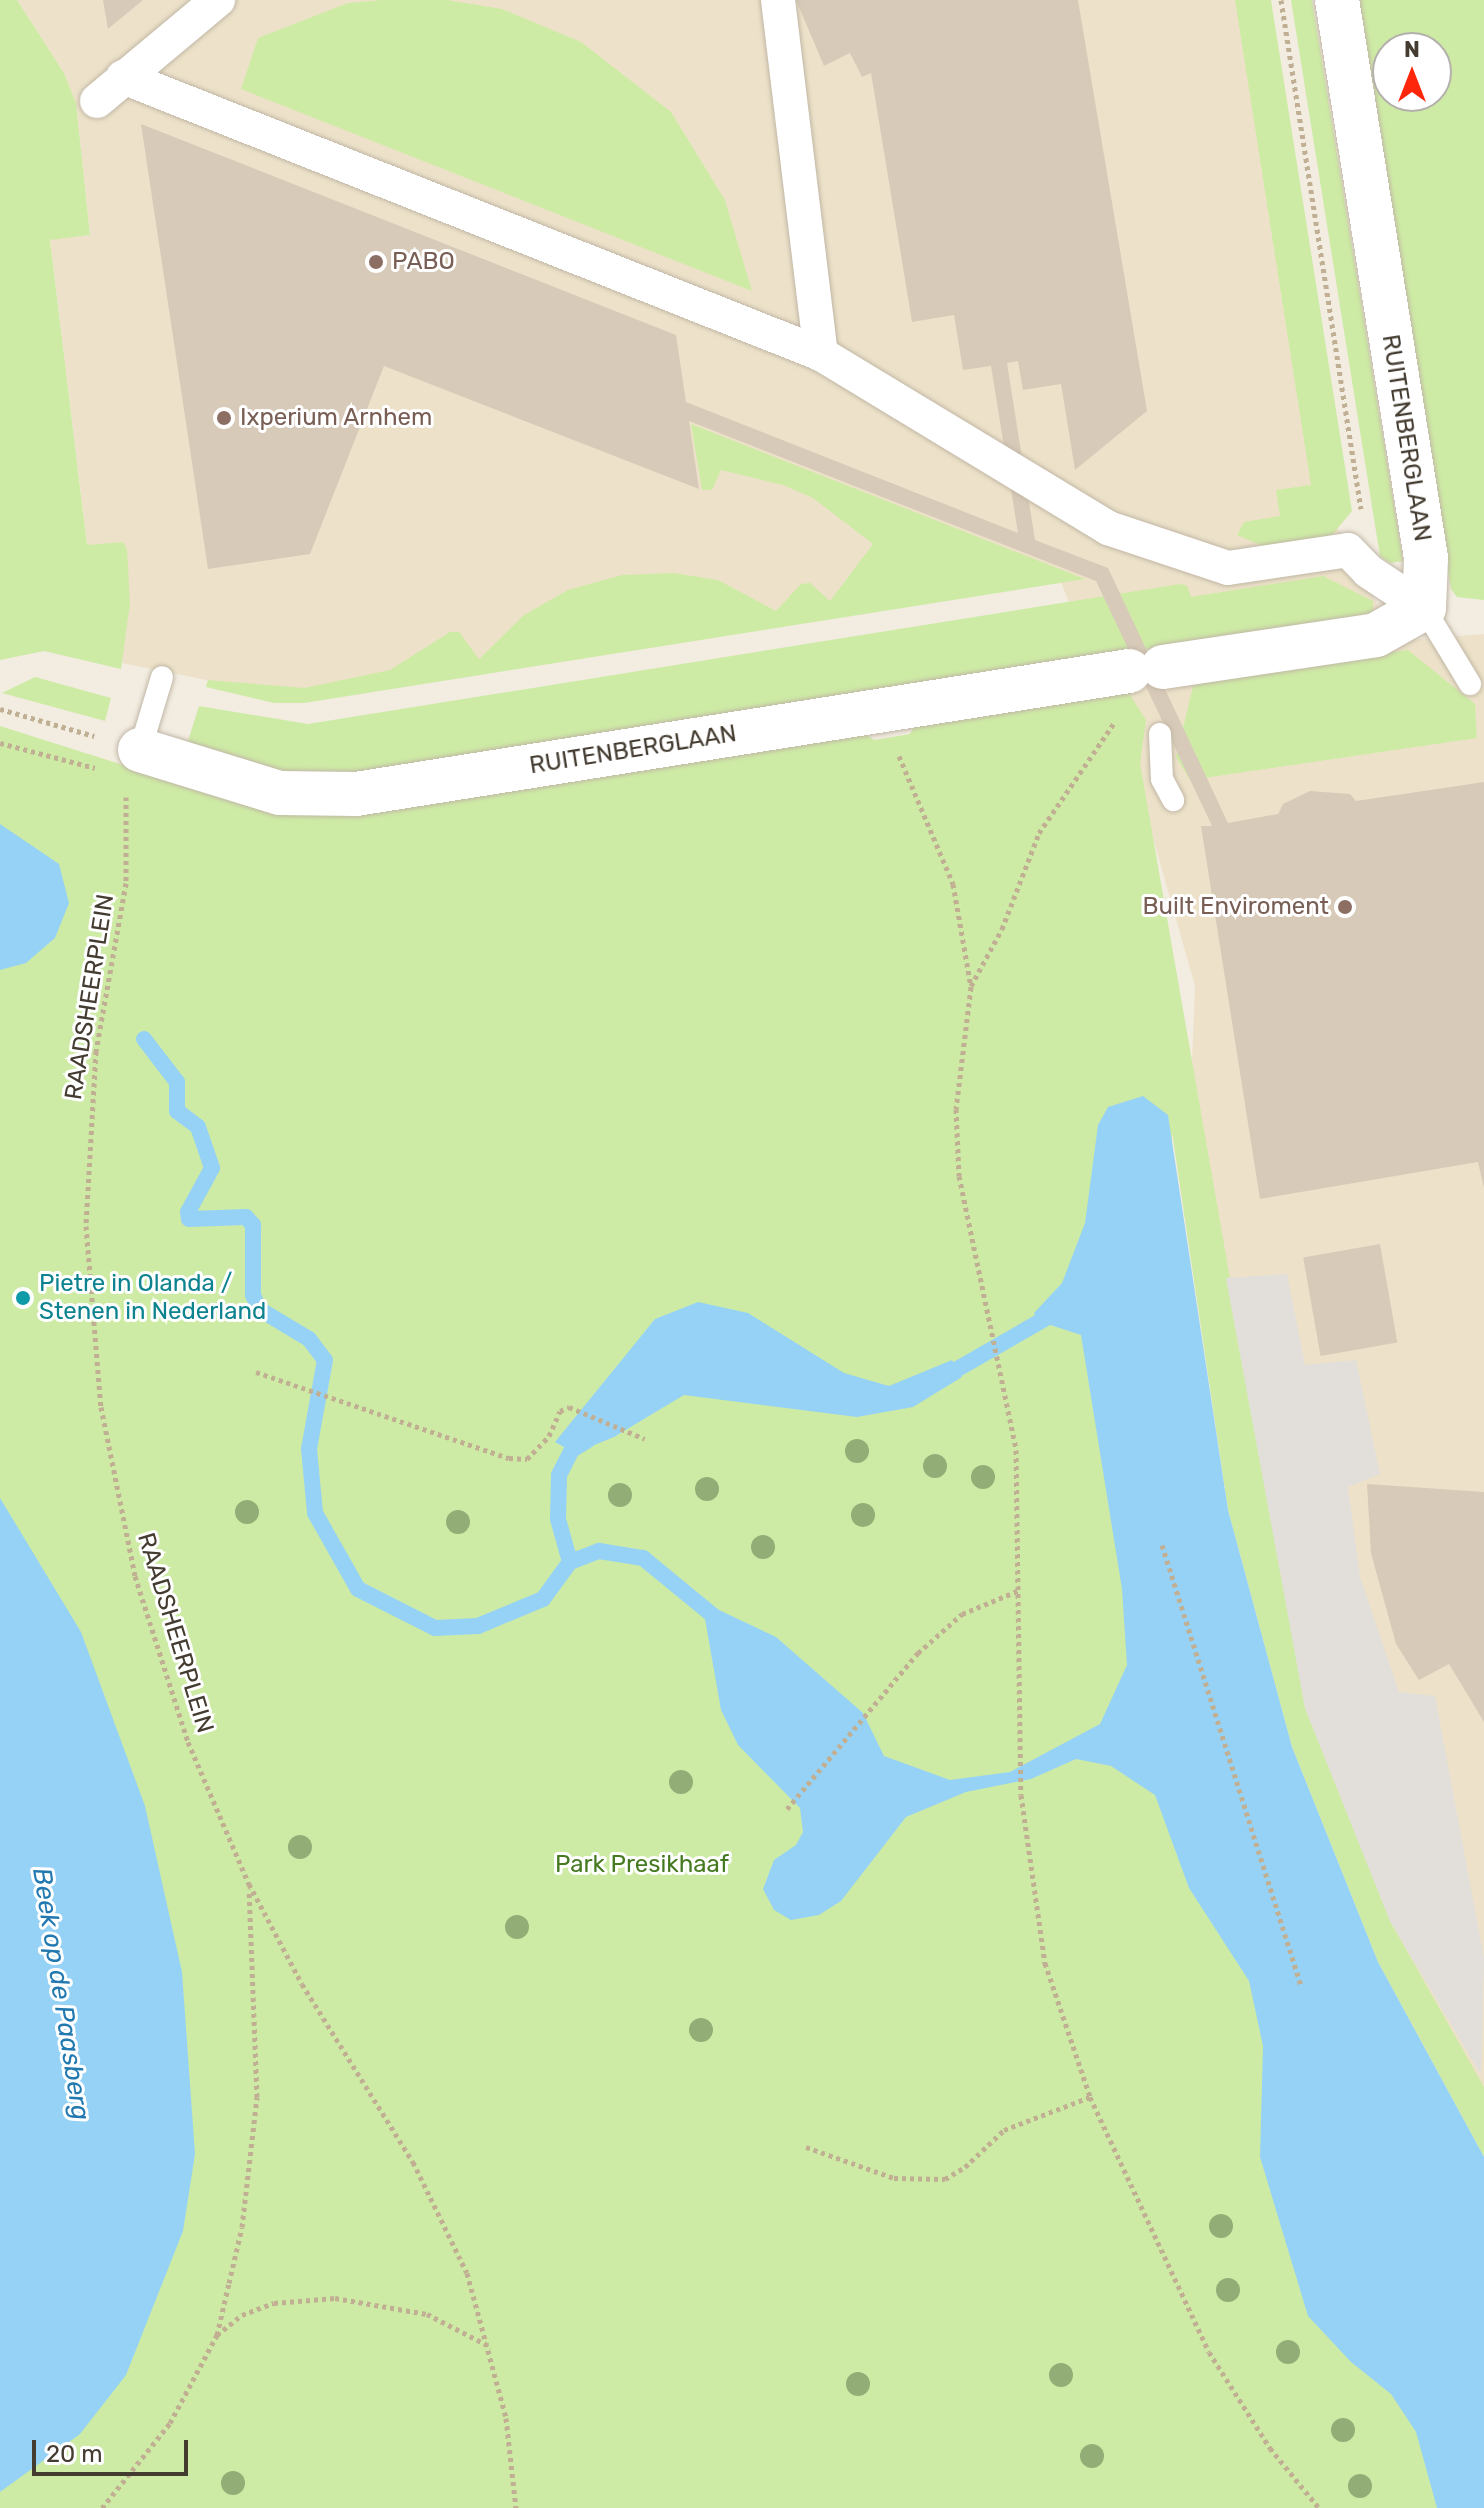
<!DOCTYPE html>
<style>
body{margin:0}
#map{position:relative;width:1484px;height:2508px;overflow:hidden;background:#f2ece1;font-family:Rubik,sans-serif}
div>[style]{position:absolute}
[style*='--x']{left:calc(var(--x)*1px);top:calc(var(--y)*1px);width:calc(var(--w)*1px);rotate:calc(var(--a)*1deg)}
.education>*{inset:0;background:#ede2c9}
.green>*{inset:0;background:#ceeba5}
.parking>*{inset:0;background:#e2dfda}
.water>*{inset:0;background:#96d2f6}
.stream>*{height:16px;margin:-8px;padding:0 8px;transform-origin:8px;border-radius:8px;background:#96d2f6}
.building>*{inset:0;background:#d8cab8;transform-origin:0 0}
.path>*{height:5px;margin-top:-2.5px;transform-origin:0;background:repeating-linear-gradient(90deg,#c1af93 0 4px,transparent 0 8px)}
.roads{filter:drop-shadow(0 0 2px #c1b7a6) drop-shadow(0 0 2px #c1b7a6)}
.service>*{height:22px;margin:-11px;padding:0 11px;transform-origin:11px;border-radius:11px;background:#fff}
.pedestrian>*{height:34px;margin:-17px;padding:0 17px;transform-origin:17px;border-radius:17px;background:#fff}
.minor>*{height:44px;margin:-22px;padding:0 22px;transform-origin:22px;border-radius:22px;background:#fff}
.trees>*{width:24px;height:24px;margin:-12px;border-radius:50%;background:#93ad77}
.dots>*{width:22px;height:22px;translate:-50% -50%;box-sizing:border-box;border:4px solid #fff;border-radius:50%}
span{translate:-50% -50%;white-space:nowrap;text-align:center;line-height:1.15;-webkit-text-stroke:6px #fff;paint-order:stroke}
.education-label{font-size:24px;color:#785e54}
.left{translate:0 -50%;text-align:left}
.right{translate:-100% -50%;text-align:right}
.street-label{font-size:24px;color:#443c31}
.culture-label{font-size:24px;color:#0d838f}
.park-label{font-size:24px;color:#457a21}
.water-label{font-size:26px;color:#2179b0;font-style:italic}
.north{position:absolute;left:1372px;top:32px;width:80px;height:80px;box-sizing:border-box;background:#fff;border:2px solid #b4b1ad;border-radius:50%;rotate:0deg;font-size:22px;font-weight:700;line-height:32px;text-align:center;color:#443c31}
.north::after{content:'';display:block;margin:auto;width:28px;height:36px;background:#ff270b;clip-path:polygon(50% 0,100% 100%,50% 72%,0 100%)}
.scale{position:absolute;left:32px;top:2440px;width:156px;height:36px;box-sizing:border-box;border:4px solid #443c31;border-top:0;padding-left:10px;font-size:24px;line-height:28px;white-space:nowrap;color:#443c31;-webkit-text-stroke:6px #fff;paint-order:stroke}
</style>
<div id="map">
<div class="education">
<div style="clip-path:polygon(17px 0,1245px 0,1323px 500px,1396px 641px,1484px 634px,1484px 2139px,1301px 1740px,1297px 1626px,1239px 1506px,1191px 1088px,1195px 986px,1139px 789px,1060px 579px,302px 699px,101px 659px,50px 239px,90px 235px,76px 103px,64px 73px)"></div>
</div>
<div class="green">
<div style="clip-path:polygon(0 0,17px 0,64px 73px,76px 103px,90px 235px,50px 240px,87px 545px,123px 542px,127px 549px,130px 603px,121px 669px,44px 651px,0 660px)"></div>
<div style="clip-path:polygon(382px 0,447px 0,502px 9px,581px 42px,671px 112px,725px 200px,752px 291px,241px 89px,258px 38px,348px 3px)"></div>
<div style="clip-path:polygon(1235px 0,1271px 0,1352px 511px,1327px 541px,1270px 549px,1237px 535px,1244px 522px,1280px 516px,1276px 490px,1311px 485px)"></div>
<div style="clip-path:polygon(1291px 0,1312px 0,1403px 561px,1390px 563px,1380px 556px)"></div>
<div style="clip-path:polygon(evenodd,1358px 0,1484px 0,1484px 600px,1457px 597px,1451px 589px,1358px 0,1388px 48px,1436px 48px,1436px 96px,1388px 96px,1388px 48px)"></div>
<div style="clip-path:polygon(691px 424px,1085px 579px,304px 703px,274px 703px,206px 687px,208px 680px,304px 688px,390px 670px,450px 632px,459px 632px,479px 659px,524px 615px,568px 590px,622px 575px,673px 573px,718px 580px,776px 611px,801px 584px,810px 583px,830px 601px,873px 544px,813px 498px,783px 485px,721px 470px,712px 490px,702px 490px)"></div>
<div style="clip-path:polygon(1323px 576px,1373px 601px,1373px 613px,365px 774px,301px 777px,187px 744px,199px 706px,308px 724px,1180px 584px,1187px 586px,1191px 597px)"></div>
<div style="clip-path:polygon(1408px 650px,1475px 704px,1477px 738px,1190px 780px,1176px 757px,1195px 678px)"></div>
<div style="clip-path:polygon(35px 677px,111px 698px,105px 721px,2px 693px)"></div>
<div style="clip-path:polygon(1128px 692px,1146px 720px,1140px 763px,1305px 1708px,1390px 1921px,1484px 2087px,1484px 2157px,1378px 1962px,1292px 1747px,1228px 1510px,1172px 1132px,1171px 1325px,1484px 2508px,0 2508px,0 726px,243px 803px,864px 733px,874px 740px,910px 734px,914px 726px)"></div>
</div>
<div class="parking">
<div style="clip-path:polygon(1287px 1274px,1305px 1365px,1356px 1360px,1380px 1474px,1348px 1487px,1360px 1577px,1399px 1692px,1435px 1696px,1484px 1958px,1481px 2075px,1390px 1921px,1305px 1708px,1226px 1278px)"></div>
</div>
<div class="water">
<div style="clip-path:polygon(0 824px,59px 864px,69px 903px,55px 938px,26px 963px,0 970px)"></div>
<div style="clip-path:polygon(1143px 1096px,1168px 1115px,1228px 1510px,1292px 1747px,1378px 1962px,1484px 2157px,1484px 2508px,1437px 2508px,1416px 2432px,1391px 2394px,1351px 2362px,1308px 2316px,1260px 2157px,1263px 2046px,1249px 1981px,1189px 1888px,1155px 1795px,1111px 1766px,1076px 1759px,1031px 1779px,966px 1792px,906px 1817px,841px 1901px,819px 1915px,791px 1920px,774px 1910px,763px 1889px,774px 1860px,796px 1845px,803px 1832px,800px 1808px,738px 1745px,721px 1710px,702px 1602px,776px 1637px,863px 1713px,884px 1756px,950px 1780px,1010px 1772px,1100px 1724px,1127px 1665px,1122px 1589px,1081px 1335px,1038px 1321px,1034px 1313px,1062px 1283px,1085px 1223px,1098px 1125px,1108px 1107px)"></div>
<div style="clip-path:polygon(698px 1302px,748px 1313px,844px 1373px,889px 1386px,952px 1360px,962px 1377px,913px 1407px,857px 1417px,684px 1395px,614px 1437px,575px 1453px,555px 1442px,655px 1319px)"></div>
<div style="clip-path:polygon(0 1498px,81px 1632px,145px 1806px,182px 1972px,195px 2154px,183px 2231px,126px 2375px,80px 2434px,0 2492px)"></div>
</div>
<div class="stream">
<div style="--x:144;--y:1039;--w:54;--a:52.5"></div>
<div style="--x:177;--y:1082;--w:29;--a:90"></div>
<div style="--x:177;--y:1111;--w:26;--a:37"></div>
<div style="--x:198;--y:1127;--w:43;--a:71.1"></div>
<div style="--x:212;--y:1168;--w:50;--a:118.6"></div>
<div style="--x:188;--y:1212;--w:7;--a:82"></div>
<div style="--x:189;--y:1219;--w:57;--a:-2"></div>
<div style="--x:246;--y:1217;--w:11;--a:49"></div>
<div style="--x:253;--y:1225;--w:70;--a:90"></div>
<div style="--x:253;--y:1295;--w:15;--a:67"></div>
<div style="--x:259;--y:1309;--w:58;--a:31"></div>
<div style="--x:309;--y:1339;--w:26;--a:53"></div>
<div style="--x:325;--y:1360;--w:90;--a:100.2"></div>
<div style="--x:309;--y:1449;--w:64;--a:84.6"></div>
<div style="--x:315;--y:1513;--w:87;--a:60.5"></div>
<div style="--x:358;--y:1589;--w:86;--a:26.9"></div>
<div style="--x:435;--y:1628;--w:43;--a:-2.7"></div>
<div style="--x:478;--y:1626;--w:70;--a:-22.6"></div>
<div style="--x:543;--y:1599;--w:46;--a:-53.9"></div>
<div style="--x:570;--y:1562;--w:45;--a:-105.6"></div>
<div style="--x:558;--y:1519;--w:44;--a:-88.7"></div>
<div style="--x:559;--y:1475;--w:28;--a:-63"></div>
<div style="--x:572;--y:1450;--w:19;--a:-32"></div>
<div style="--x:940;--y:1379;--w:133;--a:-29.9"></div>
<div style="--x:570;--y:1562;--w:31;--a:-21"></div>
<div style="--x:599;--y:1551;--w:45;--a:9"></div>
<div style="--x:643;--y:1558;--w:94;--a:39.4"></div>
</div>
<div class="building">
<div style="clip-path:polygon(103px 0,143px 0,108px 29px)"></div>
<div style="clip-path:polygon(796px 0,1078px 0,1147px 411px,1075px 470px,1061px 384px,1023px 390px,1018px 361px,1007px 363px,1035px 540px,1108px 568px,1228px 823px,1278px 814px,1283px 804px,1310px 791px,1350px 794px,1356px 801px,1484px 782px,1484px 1188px,1478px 1162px,1260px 1199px,1201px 826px,1212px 826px,1096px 581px,689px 421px,699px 489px,384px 366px,310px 554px,208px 569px,141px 124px,676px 335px,686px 402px,1018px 533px,991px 366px,963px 370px,954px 315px,912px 322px,871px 73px,862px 77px,850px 53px,824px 66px)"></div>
<div style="left:1380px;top:1244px;width:100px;height:78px;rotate:80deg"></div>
<div style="clip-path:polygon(1367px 1484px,1484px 1492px,1484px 1722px,1449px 1664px,1419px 1680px,1396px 1644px,1371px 1553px)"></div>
</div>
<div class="path">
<div style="--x:1281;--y:0;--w:515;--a:81.07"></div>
<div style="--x:0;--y:709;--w:98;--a:16"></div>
<div style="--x:0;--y:743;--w:98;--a:14.7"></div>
<div style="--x:899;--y:756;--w:139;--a:67.1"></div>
<div style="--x:953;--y:884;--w:105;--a:80.1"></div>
<div style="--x:971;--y:987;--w:123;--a:97"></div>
<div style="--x:956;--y:1109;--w:67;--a:87.4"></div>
<div style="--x:959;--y:1176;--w:280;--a:78.2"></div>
<div style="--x:1016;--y:1450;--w:345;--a:89.2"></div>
<div style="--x:1021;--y:1795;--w:170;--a:81.9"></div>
<div style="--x:1045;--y:1963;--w:141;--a:71.4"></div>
<div style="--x:1090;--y:2097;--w:281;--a:65"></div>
<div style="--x:1209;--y:2352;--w:114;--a:57.6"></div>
<div style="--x:1270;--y:2448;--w:77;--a:50.8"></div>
<div style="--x:126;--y:797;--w:86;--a:90"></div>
<div style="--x:126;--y:883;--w:171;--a:100.1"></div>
<div style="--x:96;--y:1051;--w:175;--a:93.3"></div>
<div style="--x:86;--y:1226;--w:182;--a:85.3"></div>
<div style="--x:101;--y:1407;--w:172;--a:78.6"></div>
<div style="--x:135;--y:1576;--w:174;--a:72.3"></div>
<div style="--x:188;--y:1742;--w:155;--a:66.8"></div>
<div style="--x:249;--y:1884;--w:113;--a:62.1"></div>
<div style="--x:302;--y:1984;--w:210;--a:58.1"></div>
<div style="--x:413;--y:2162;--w:123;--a:64.1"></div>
<div style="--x:467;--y:2273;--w:150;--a:74.9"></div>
<div style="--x:506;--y:2418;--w:91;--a:83.7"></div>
<div style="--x:971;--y:986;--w:65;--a:-61.5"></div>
<div style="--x:1002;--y:929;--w:103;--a:-68.9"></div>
<div style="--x:1039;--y:833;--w:133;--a:-55.7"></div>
<div style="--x:256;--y:1372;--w:267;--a:18.8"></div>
<div style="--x:509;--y:1458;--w:18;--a:3"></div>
<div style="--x:527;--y:1459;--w:32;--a:-46"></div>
<div style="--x:549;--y:1436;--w:27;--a:-66"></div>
<div style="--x:560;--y:1411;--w:10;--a:-24"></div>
<div style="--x:569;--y:1407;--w:82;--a:22.8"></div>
<div style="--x:1162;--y:1545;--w:463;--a:72.5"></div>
<div style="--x:787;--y:1809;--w:204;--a:-50"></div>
<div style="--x:918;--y:1653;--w:59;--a:-41.6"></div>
<div style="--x:962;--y:1614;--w:63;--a:-22.5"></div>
<div style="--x:806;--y:2147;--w:93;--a:19.4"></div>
<div style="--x:894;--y:2178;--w:51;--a:1.1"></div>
<div style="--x:945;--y:2179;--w:23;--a:-31"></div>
<div style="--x:965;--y:2167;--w:54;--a:-43.5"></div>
<div style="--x:1004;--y:2130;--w:92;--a:-21"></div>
<div style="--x:217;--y:2335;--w:32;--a:-39"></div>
<div style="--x:242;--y:2315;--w:34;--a:-21"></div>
<div style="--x:274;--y:2303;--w:61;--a:-4.7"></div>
<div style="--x:335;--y:2298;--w:93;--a:9.9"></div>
<div style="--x:427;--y:2314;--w:72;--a:27.3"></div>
<div style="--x:102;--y:2508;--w:109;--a:-51.3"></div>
<div style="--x:170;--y:2423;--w:100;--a:-61.9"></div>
<div style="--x:217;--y:2335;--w:53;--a:-77"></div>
<div style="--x:229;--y:2283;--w:57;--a:-76.9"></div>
<div style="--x:242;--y:2227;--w:131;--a:-83.4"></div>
<div style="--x:257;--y:2097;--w:208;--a:-92.2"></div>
</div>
<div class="roads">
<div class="service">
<div style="--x:1424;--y:608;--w:89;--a:58.8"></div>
<div style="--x:1160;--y:734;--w:45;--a:87.5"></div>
<div style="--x:1162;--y:779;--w:24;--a:62"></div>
<div style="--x:140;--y:750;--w:76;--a:-73.2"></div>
</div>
<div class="pedestrian">
<div style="--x:778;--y:0;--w:357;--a:83.1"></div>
<div style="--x:821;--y:354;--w:336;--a:31.2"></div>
<div style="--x:1108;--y:528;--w:126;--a:18.4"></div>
<div style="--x:1228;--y:568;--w:121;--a:-8.5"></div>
<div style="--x:1348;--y:550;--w:29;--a:46"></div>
<div style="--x:1368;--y:571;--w:67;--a:33.5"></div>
<div style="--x:123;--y:77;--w:751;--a:21.65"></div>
<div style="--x:97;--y:101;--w:158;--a:-39.9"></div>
</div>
<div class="minor">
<div style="--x:1163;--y:667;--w:215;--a:-8.5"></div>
<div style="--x:1376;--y:635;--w:55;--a:-29.4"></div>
<div style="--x:1424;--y:608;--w:50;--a:-87.7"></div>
<div style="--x:1426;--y:558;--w:565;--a:-99.06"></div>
<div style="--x:140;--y:750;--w:146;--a:17.1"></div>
<div style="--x:280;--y:793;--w:76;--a:0.8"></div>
<div style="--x:356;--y:794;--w:783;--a:-9.04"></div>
</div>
</div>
<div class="trees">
<div style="left:857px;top:1451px"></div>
<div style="left:935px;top:1466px"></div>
<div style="left:983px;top:1477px"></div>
<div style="left:707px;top:1489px"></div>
<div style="left:620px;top:1495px"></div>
<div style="left:247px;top:1512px"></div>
<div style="left:863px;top:1515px"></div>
<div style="left:458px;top:1522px"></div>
<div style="left:763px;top:1547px"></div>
<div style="left:681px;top:1782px"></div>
<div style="left:300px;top:1847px"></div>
<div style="left:517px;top:1927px"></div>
<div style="left:701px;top:2030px"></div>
<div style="left:1221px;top:2226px"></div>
<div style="left:1228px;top:2290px"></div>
<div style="left:1288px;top:2352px"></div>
<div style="left:1061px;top:2375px"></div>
<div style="left:858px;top:2384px"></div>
<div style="left:1343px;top:2430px"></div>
<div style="left:1092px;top:2456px"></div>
<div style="left:233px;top:2483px"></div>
<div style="left:1360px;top:2486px"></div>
</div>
<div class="dots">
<div style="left:376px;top:262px;background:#8d6e63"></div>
<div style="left:224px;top:418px;background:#8d6e63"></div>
<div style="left:1345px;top:907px;background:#8d6e63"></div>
<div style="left:23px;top:1298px;background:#0f9aa8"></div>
</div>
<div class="education-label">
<span class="left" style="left:392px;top:262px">PABO</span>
<span class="left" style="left:240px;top:418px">Ixperium Arnhem</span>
<span class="right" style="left:1329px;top:907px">Built Enviroment</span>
</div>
<div class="street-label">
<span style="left:1406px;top:438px;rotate:81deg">RUITENBERGLAAN</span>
<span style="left:633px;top:750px;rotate:-9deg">RUITENBERGLAAN</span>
<span style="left:90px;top:997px;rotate:-81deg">RAADSHEERPLEIN</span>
<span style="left:175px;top:1633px;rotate:73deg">RAADSHEERPLEIN</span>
</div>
<div class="culture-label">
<span class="left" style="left:39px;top:1298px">Pietre in Olanda /<br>Stenen in Nederland</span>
</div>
<div class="park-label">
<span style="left:642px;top:1865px">Park Presikhaaf</span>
</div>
<div class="water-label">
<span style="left:61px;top:1994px;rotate:81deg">Beek op de Paasberg</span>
</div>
<div class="north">N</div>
<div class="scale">20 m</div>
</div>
